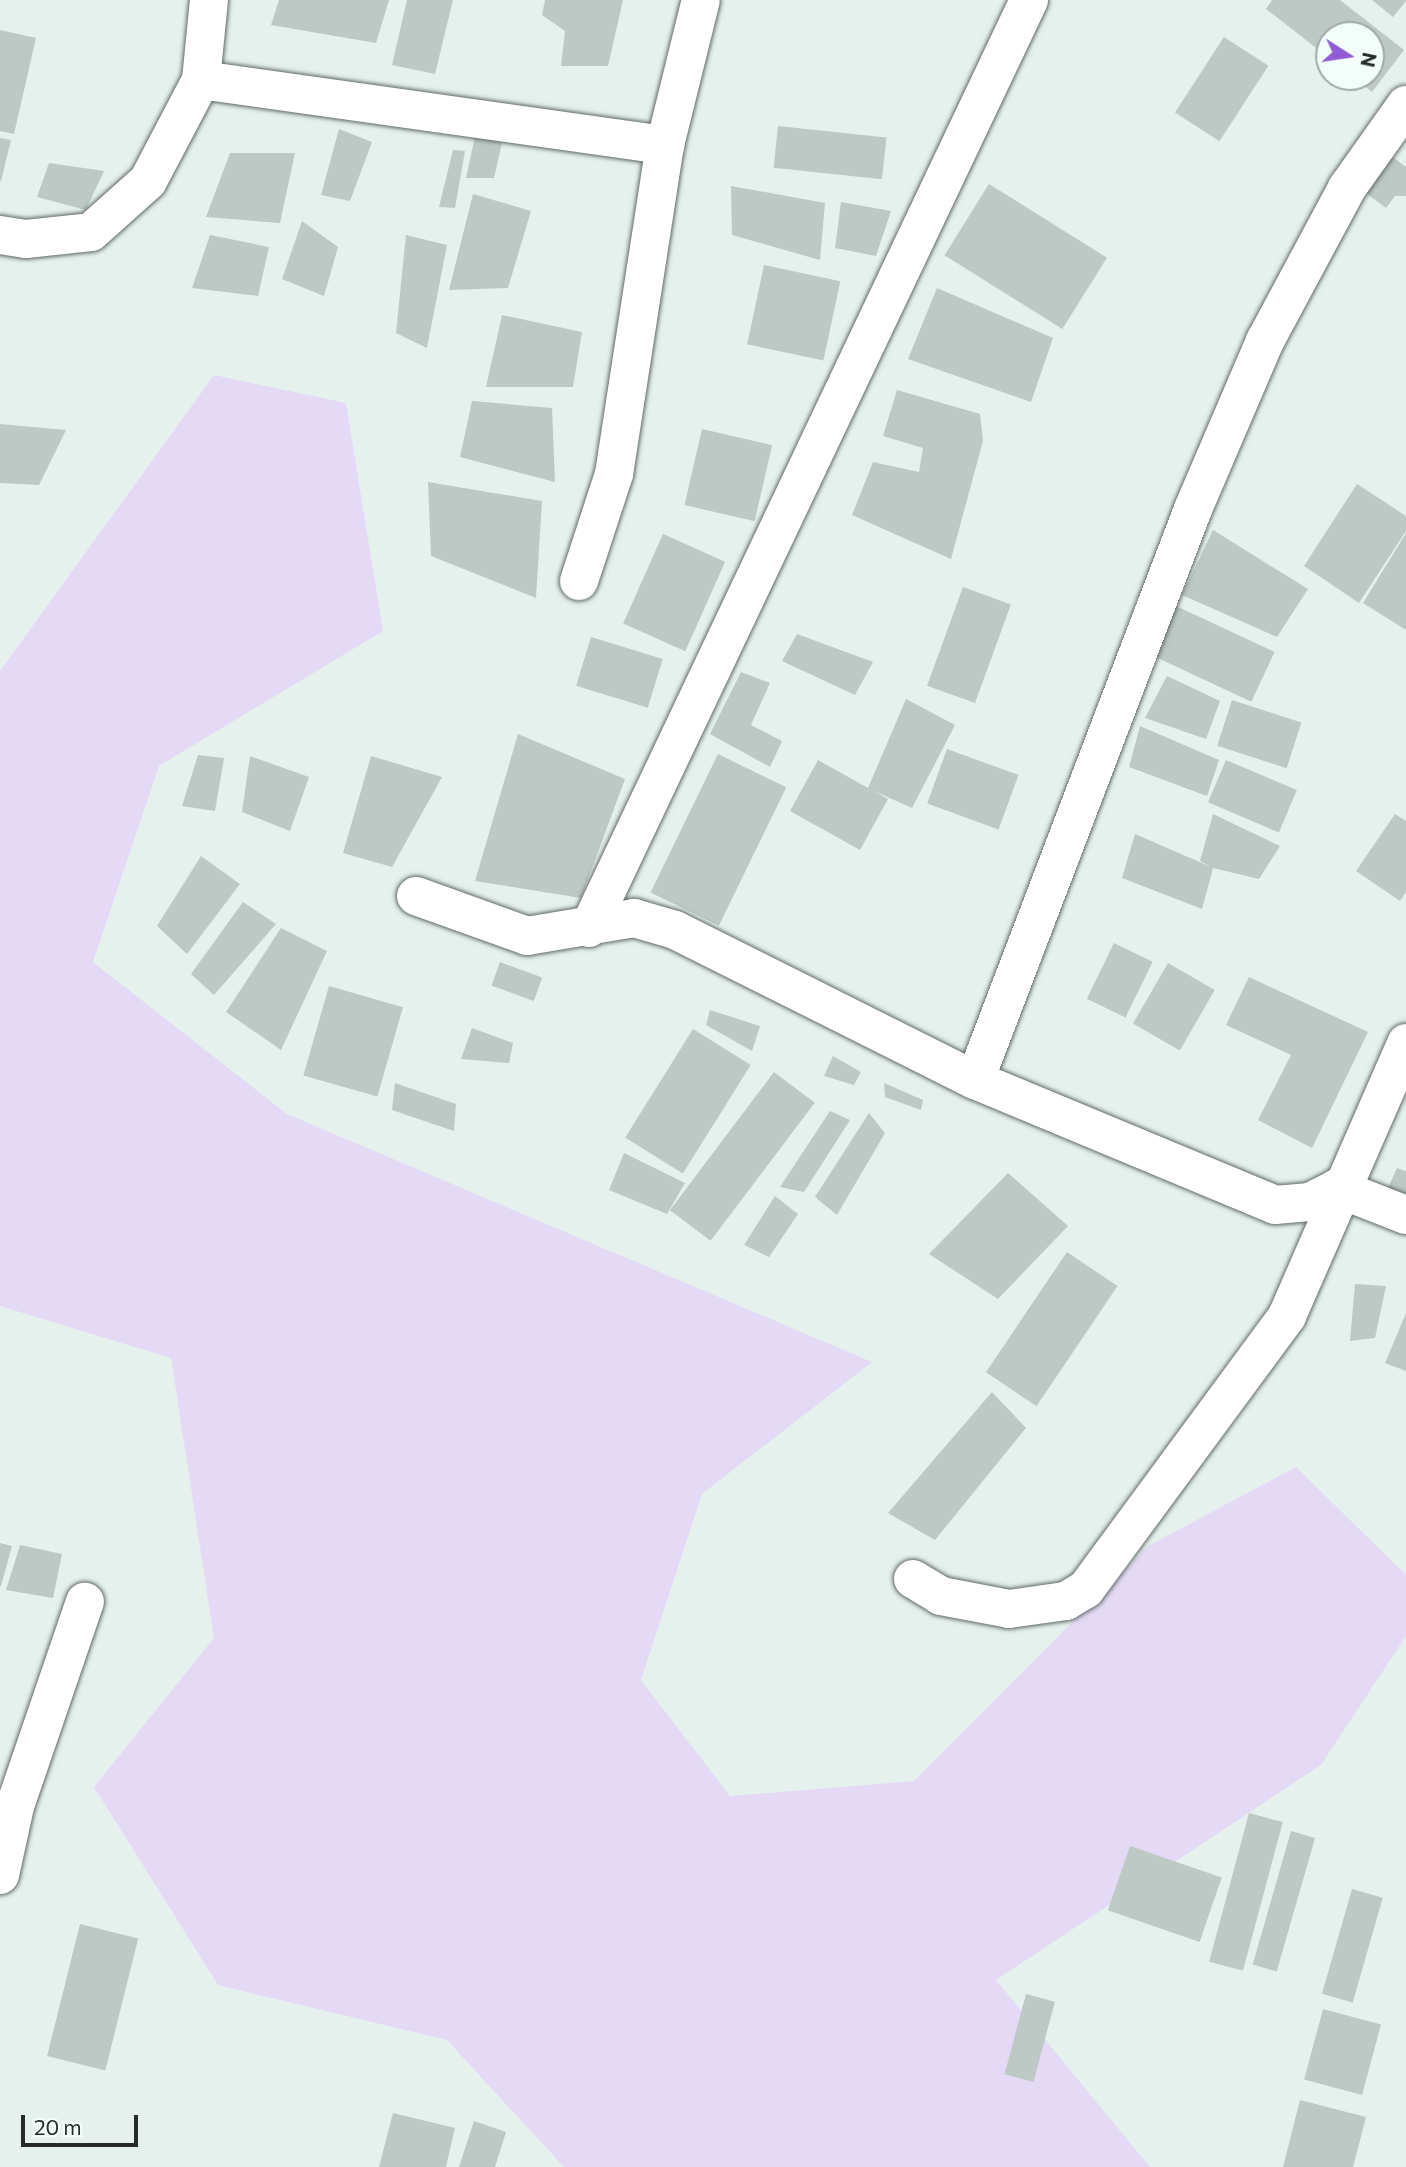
<!DOCTYPE html>
<style>
body{margin:0}
#map{position:relative;width:1406px;height:2167px;overflow:hidden;background:#e6f1ee;font-family:Commissioner,sans-serif}
div>[style]{position:absolute}
[style*='--x']{left:calc(var(--x)*1px);top:calc(var(--y)*1px);width:calc(var(--w)*1px);rotate:calc(var(--a)*1deg)}
.green>*{inset:0;background:#e4daf6}
.building>*{inset:0;background:#bec8c5;transform-origin:0 0}
.roads{filter:drop-shadow(0 0 2px #616a67) drop-shadow(0 0 2px #616a67)}
.street>*{height:38px;margin:-19px;padding:0 19px;transform-origin:19px;border-radius:19px;background:#fff}
span{translate:-50% -50%;white-space:nowrap;text-align:center;line-height:1.15;-webkit-text-stroke:6px #f3fefb;paint-order:stroke}
.north{position:absolute;left:1315px;top:21px;width:70px;height:70px;box-sizing:border-box;background:#f3fefb;border:2px solid #a1a9a7;border-radius:50%;rotate:102deg;font-size:19px;font-weight:700;line-height:28px;text-align:center;color:#262a29}
.north::after{content:'';display:block;margin:auto;width:24px;height:32px;background:#905bd3;clip-path:polygon(50% 0,100% 100%,50% 72%,0 100%)}
.scale{position:absolute;left:21px;top:2115px;width:117px;height:32px;box-sizing:border-box;border:4px solid #262a29;border-top:0;padding-left:9px;font-size:21px;line-height:24px;white-space:nowrap;color:#262a29;-webkit-text-stroke:5px #f3fefb;paint-order:stroke}
</style>
<div id="map">
<div class="green">
<div style="clip-path:polygon(214px 375px,346px 403px,383px 631px,159px 766px,93px 962px,287px 1114px,872px 1362px,702px 1494px,641px 1680px,730px 1796px,914px 1781px,1148px 1546px,1296px 1467px,1406px 1575px,1406px 1636px,1321px 1765px,996px 1980px,1150px 2167px,564px 2167px,447px 2040px,218px 1985px,94px 1787px,214px 1638px,171px 1358px,0 1306px,0 671px)"></div>
</div>
<div class="building">
<div style="clip-path:polygon(279px 0,389px 0,376px 43px,271px 25px)"></div>
<div style="clip-path:polygon(407px 0,453px 0,435px 74px,392px 65px)"></div>
<div style="clip-path:polygon(545px 0,623px 0,608px 66px,561px 66px,565px 31px,542px 15px)"></div>
<div style="clip-path:polygon(1272px 0,1340px 0,1404px 50px,1372px 92px,1353px 77px,1371px 77px,1371px 35px,1329px 35px,1329px 58px,1266px 9px)"></div>
<div style="clip-path:polygon(1372px 0,1406px 0,1406px 1px,1393px 17px)"></div>
<div style="clip-path:polygon(0 30px,36px 38px,14px 134px,0 131px)"></div>
<div style="left:1224px;top:37px;width:53px;height:90px;rotate:33deg"></div>
<div style="left:778px;top:126px;width:109px;height:42px;rotate:6deg"></div>
<div style="clip-path:polygon(339px 129px,372px 142px,350px 201px,321px 195px)"></div>
<div style="clip-path:polygon(475px 136px,502px 143px,494px 178px,466px 178px)"></div>
<div style="clip-path:polygon(0 138px,11px 140px,1px 181px,0 181px)"></div>
<div style="clip-path:polygon(453px 150px,465px 151px,455px 208px,439px 207px)"></div>
<div style="clip-path:polygon(230px 153px,295px 153px,280px 223px,206px 217px)"></div>
<div style="clip-path:polygon(1390px 155px,1406px 167px,1406px 196px,1395px 196px,1386px 208px,1363px 191px)"></div>
<div style="clip-path:polygon(49px 163px,104px 171px,86px 210px,37px 197px)"></div>
<div style="left:989px;top:184px;width:139px;height:84px;rotate:32deg"></div>
<div style="clip-path:polygon(731px 186px,825px 203px,820px 260px,732px 235px)"></div>
<div style="clip-path:polygon(473px 194px,531px 211px,508px 288px,449px 290px)"></div>
<div style="clip-path:polygon(841px 202px,891px 211px,876px 256px,835px 248px)"></div>
<div style="clip-path:polygon(302px 221px,338px 247px,324px 296px,282px 279px)"></div>
<div style="clip-path:polygon(210px 235px,269px 247px,258px 296px,192px 288px)"></div>
<div style="clip-path:polygon(406px 235px,447px 245px,427px 348px,396px 333px)"></div>
<div style="left:764px;top:265px;width:78px;height:81px;rotate:12deg"></div>
<div style="clip-path:polygon(937px 288px,1053px 338px,1031px 402px,908px 359px)"></div>
<div style="clip-path:polygon(502px 315px,582px 332px,573px 387px,486px 387px)"></div>
<div style="clip-path:polygon(897px 390px,980px 414px,983px 441px,951px 559px,852px 515px,873px 462px,919px 472px,923px 448px,883px 436px)"></div>
<div style="clip-path:polygon(472px 401px,552px 408px,555px 482px,460px 457px)"></div>
<div style="clip-path:polygon(0 424px,66px 430px,39px 485px,0 483px)"></div>
<div style="left:702px;top:429px;width:72px;height:78px;rotate:13deg"></div>
<div style="clip-path:polygon(428px 482px,542px 501px,536px 598px,431px 556px)"></div>
<div style="clip-path:polygon(1357px 484px,1406px 516px,1406px 531px,1359px 603px,1304px 566px)"></div>
<div style="clip-path:polygon(1213px 530px,1308px 589px,1277px 637px,1182px 595px)"></div>
<div style="clip-path:polygon(1406px 533px,1406px 630px,1363px 603px)"></div>
<div style="left:663px;top:534px;width:68px;height:98px;rotate:24deg"></div>
<div style="left:963px;top:587px;width:51px;height:105px;rotate:20deg"></div>
<div style="left:1174px;top:605px;width:111px;height:55px;rotate:25deg"></div>
<div style="clip-path:polygon(797px 634px,873px 662px,855px 695px,782px 661px)"></div>
<div style="left:591px;top:637px;width:75px;height:51px;rotate:17deg"></div>
<div style="clip-path:polygon(741px 672px,770px 683px,751px 725px,782px 741px,770px 767px,710px 734px)"></div>
<div style="clip-path:polygon(1167px 676px,1220px 701px,1206px 739px,1145px 718px)"></div>
<div style="clip-path:polygon(906px 699px,955px 725px,912px 808px,874px 791px,888px 799px,860px 850px,790px 811px,818px 760px,868px 788px)"></div>
<div style="left:1232px;top:700px;width:73px;height:48px;rotate:18deg"></div>
<div style="clip-path:polygon(1140px 726px,1219px 760px,1207px 796px,1129px 767px)"></div>
<div style="clip-path:polygon(518px 734px,625px 779px,581px 898px,475px 881px)"></div>
<div style="left:947px;top:749px;width:76px;height:58px;rotate:20deg"></div>
<div style="left:718px;top:754px;width:76px;height:154px;rotate:26deg"></div>
<div style="clip-path:polygon(198px 755px,224px 758px,215px 811px,182px 806px)"></div>
<div style="clip-path:polygon(250px 756px,309px 777px,290px 831px,242px 812px)"></div>
<div style="clip-path:polygon(371px 756px,442px 777px,392px 867px,343px 853px)"></div>
<div style="left:1226px;top:760px;width:77px;height:46px;rotate:23deg"></div>
<div style="clip-path:polygon(1213px 814px,1280px 846px,1259px 879px,1213px 868px,1202px 909px,1122px 878px,1135px 834px,1211px 867px,1200px 861px)"></div>
<div style="clip-path:polygon(1395px 814px,1406px 821px,1406px 892px,1400px 901px,1356px 871px)"></div>
<div style="clip-path:polygon(201px 856px,240px 884px,187px 954px,157px 926px)"></div>
<div style="clip-path:polygon(243px 902px,276px 924px,214px 995px,191px 974px)"></div>
<div style="clip-path:polygon(281px 928px,327px 951px,281px 1050px,226px 1012px)"></div>
<div style="left:1114px;top:943px;width:43px;height:62px;rotate:26deg"></div>
<div style="left:500px;top:962px;width:45px;height:25px;rotate:20deg"></div>
<div style="left:1168px;top:963px;width:54px;height:70px;rotate:30deg"></div>
<div style="clip-path:polygon(1249px 977px,1368px 1032px,1312px 1148px,1258px 1120px,1291px 1055px,1226px 1025px)"></div>
<div style="left:329px;top:986px;width:77px;height:93px;rotate:16deg"></div>
<div style="clip-path:polygon(710px 1010px,760px 1026px,752px 1051px,706px 1025px)"></div>
<div style="clip-path:polygon(472px 1028px,513px 1043px,509px 1063px,461px 1059px)"></div>
<div style="left:693px;top:1029px;width:68px;height:128px;rotate:32deg"></div>
<div style="clip-path:polygon(833px 1056px,861px 1072px,854px 1085px,824px 1076px)"></div>
<div style="left:774px;top:1072px;width:51px;height:173px;rotate:37deg"></div>
<div style="clip-path:polygon(395px 1083px,456px 1104px,454px 1131px,392px 1110px)"></div>
<div style="clip-path:polygon(884px 1083px,923px 1100px,921px 1110px,885px 1097px)"></div>
<div style="clip-path:polygon(830px 1111px,850px 1120px,804px 1192px,780px 1187px)"></div>
<div style="clip-path:polygon(869px 1113px,885px 1133px,837px 1215px,815px 1197px)"></div>
<div style="clip-path:polygon(624px 1153px,685px 1183px,667px 1214px,609px 1190px)"></div>
<div style="clip-path:polygon(1397px 1168px,1406px 1171px,1406px 1196px,1388px 1188px)"></div>
<div style="clip-path:polygon(1008px 1173px,1068px 1226px,998px 1299px,929px 1254px)"></div>
<div style="clip-path:polygon(775px 1196px,798px 1214px,769px 1257px,744px 1245px)"></div>
<div style="left:1067px;top:1252px;width:61px;height:145px;rotate:34deg"></div>
<div style="clip-path:polygon(1355px 1284px,1386px 1286px,1375px 1338px,1350px 1341px)"></div>
<div style="clip-path:polygon(1406px 1313px,1406px 1371px,1385px 1363px)"></div>
<div style="clip-path:polygon(992px 1392px,1026px 1428px,935px 1540px,888px 1513px)"></div>
<div style="clip-path:polygon(0 1543px,12px 1546px,1px 1586px,0 1586px)"></div>
<div style="clip-path:polygon(20px 1545px,62px 1554px,53px 1598px,6px 1590px)"></div>
<div style="left:1249px;top:1813px;width:35px;height:154px;rotate:15deg"></div>
<div style="left:1291px;top:1831px;width:25px;height:139px;rotate:16deg"></div>
<div style="left:1130px;top:1846px;width:97px;height:68px;rotate:19deg"></div>
<div style="left:1352px;top:1889px;width:32px;height:109px;rotate:16deg"></div>
<div style="left:80px;top:1924px;width:60px;height:136px;rotate:14deg"></div>
<div style="left:1026px;top:1994px;width:30px;height:83px;rotate:15deg"></div>
<div style="left:1323px;top:2009px;width:60px;height:73px;rotate:15deg"></div>
<div style="clip-path:polygon(1300px 2100px,1366px 2117px,1353px 2167px,1283px 2167px)"></div>
<div style="clip-path:polygon(393px 2113px,455px 2128px,446px 2167px,379px 2167px)"></div>
<div style="clip-path:polygon(474px 2121px,506px 2132px,495px 2167px,459px 2167px)"></div>
</div>
<div class="roads">
<div class="street">
<div style="--x:201;--y:80;--w:469;--a:8"></div>
<div style="--x:0;--y:235;--w:26;--a:9"></div>
<div style="--x:26;--y:239;--w:65;--a:-6.1"></div>
<div style="--x:91;--y:232;--w:76;--a:-41.8"></div>
<div style="--x:148;--y:181;--w:114;--a:-62.3"></div>
<div style="--x:201;--y:80;--w:80;--a:-84.3"></div>
<div style="--x:579;--y:581;--w:113;--a:-71.9"></div>
<div style="--x:614;--y:474;--w:333;--a:-81.2"></div>
<div style="--x:665;--y:145;--w:149;--a:-76.1"></div>
<div style="--x:416;--y:896;--w:118;--a:19.8"></div>
<div style="--x:527;--y:936;--w:109;--a:-9.5"></div>
<div style="--x:634;--y:918;--w:43;--a:16.3"></div>
<div style="--x:675;--y:930;--w:335;--a:26.6"></div>
<div style="--x:975;--y:1080;--w:325;--a:22.6"></div>
<div style="--x:1275;--y:1205;--w:35;--a:-5"></div>
<div style="--x:1310;--y:1202;--w:30;--a:-27"></div>
<div style="--x:1337;--y:1188;--w:74;--a:21.4"></div>
<div style="--x:589;--y:928;--w:1027;--a:-64.63"></div>
<div style="--x:975;--y:1080;--w:611;--a:-69.1"></div>
<div style="--x:1193;--y:509;--w:183;--a:-66.8"></div>
<div style="--x:1265;--y:341;--w:174;--a:-61.8"></div>
<div style="--x:1347;--y:188;--w:102;--a:-54.6"></div>
<div style="--x:913;--y:1579;--w:33;--a:31"></div>
<div style="--x:941;--y:1596;--w:69;--a:10.8"></div>
<div style="--x:1009;--y:1609;--w:58;--a:-8"></div>
<div style="--x:1066;--y:1601;--w:23;--a:-31"></div>
<div style="--x:1086;--y:1589;--w:339;--a:-53.6"></div>
<div style="--x:1287;--y:1316;--w:298;--a:-66.4"></div>
<div style="--x:0;--y:1875;--w:71;--a:-77.7"></div>
<div style="--x:15;--y:1806;--w:216;--a:-71.1"></div>
</div>
</div>
<div class="north">N</div>
<div class="scale">20 m</div>
</div>
